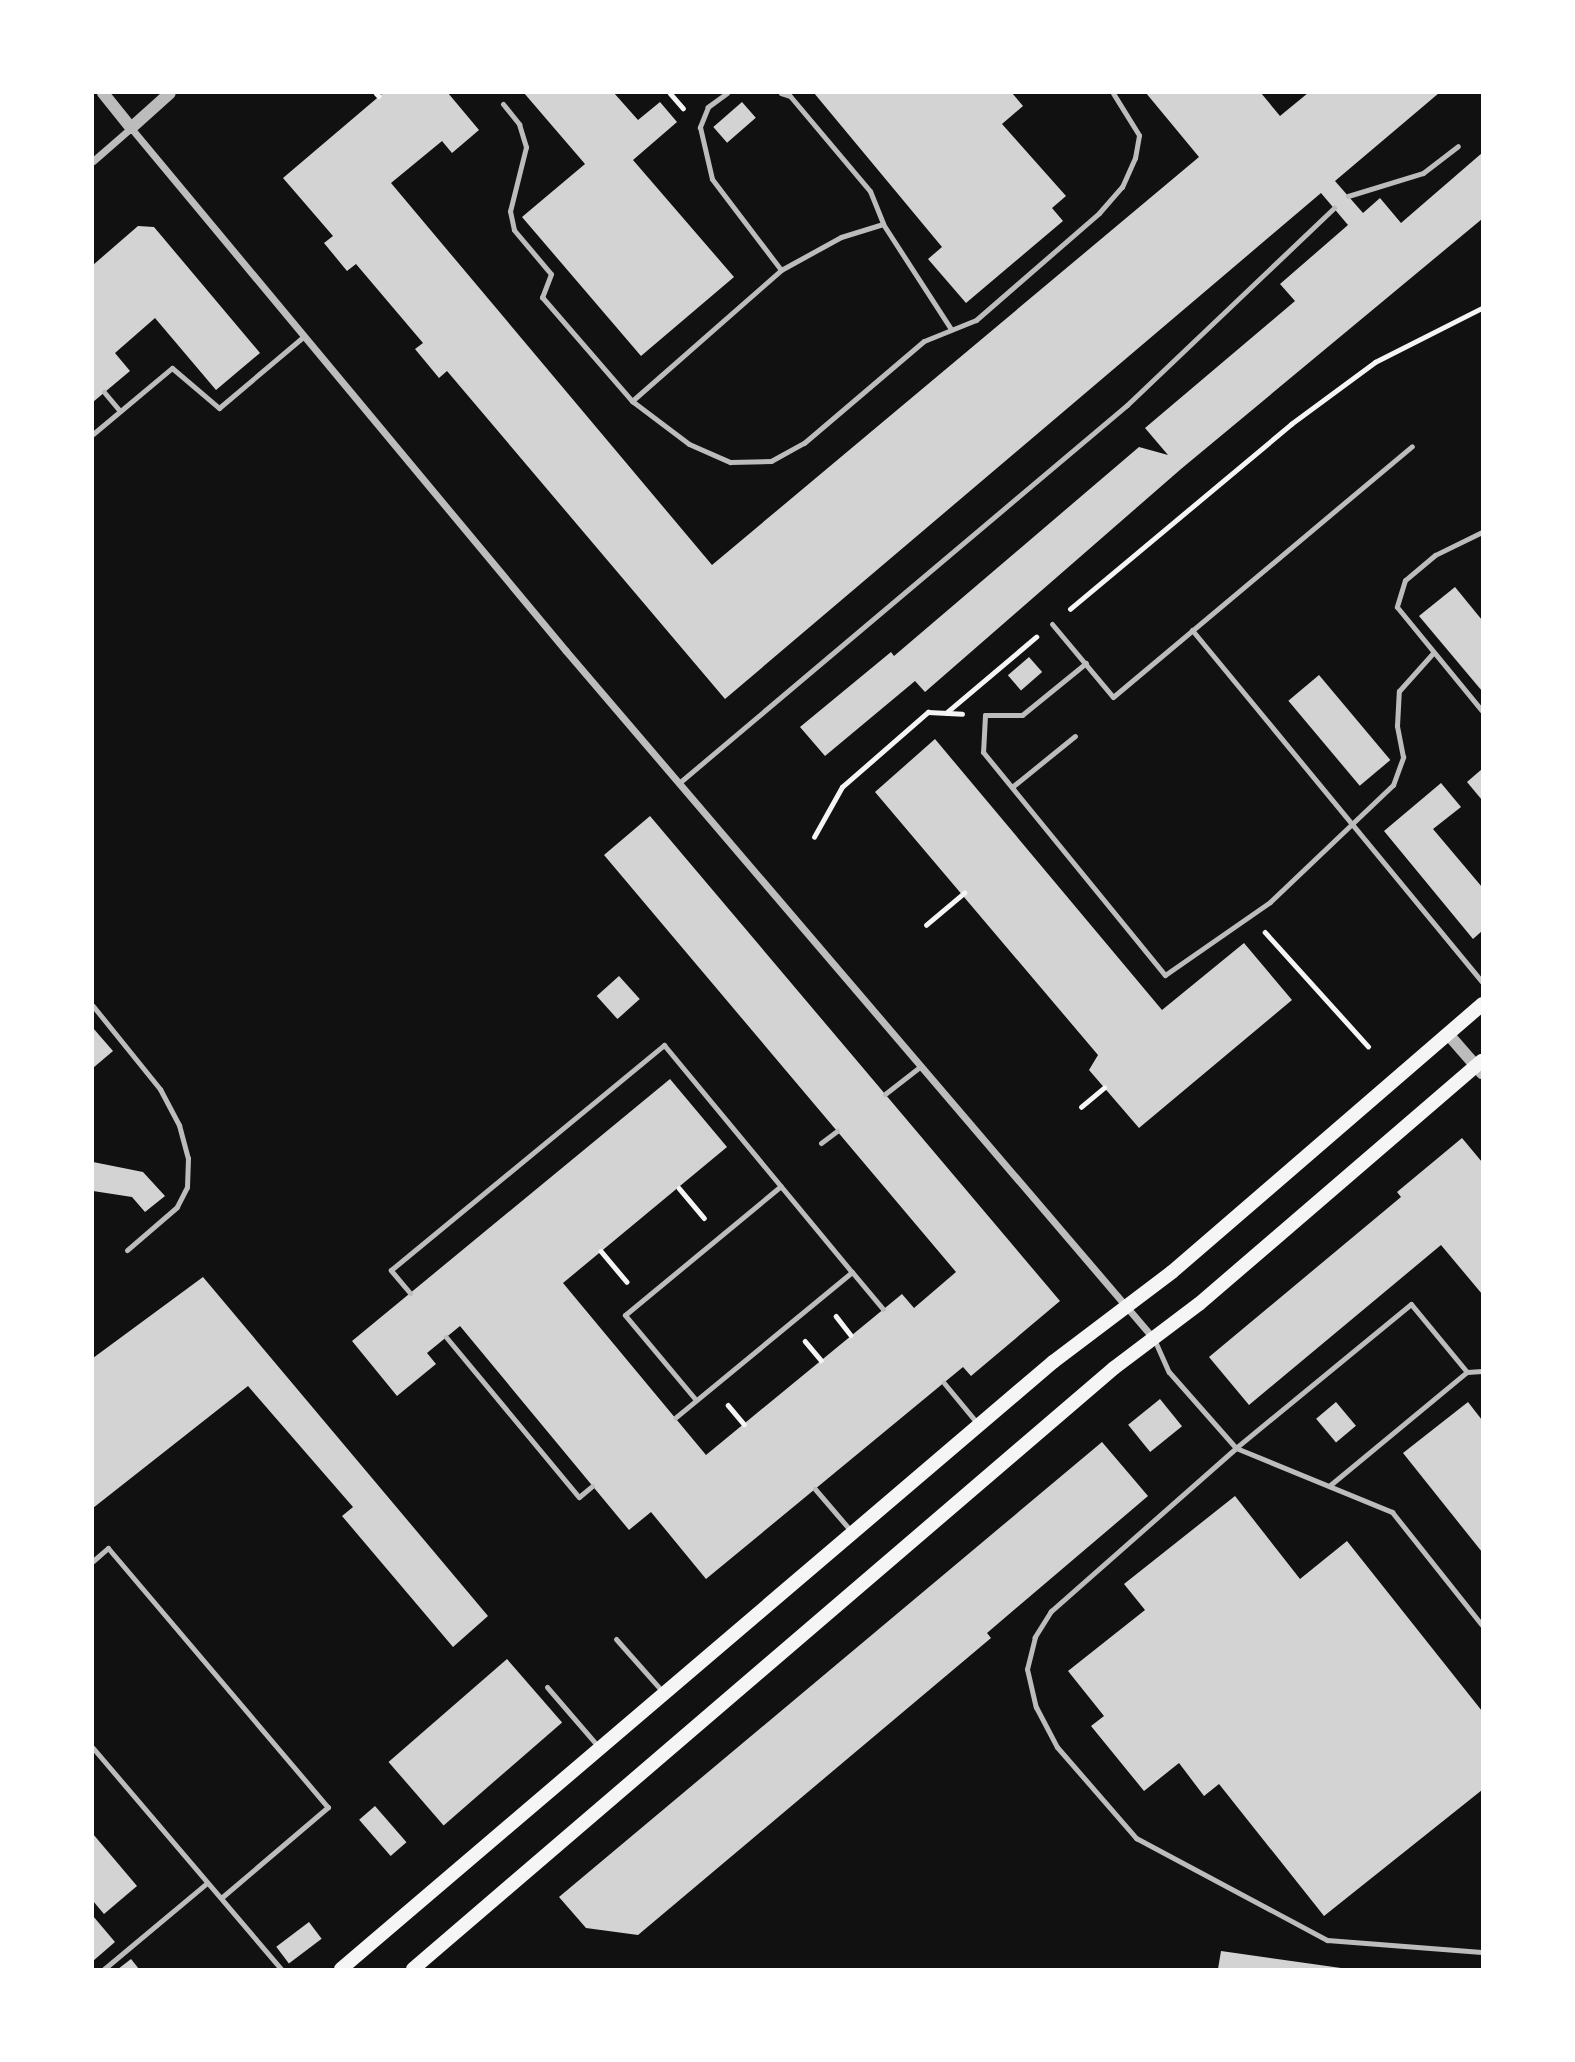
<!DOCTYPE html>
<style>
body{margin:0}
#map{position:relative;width:1575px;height:2062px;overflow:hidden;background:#111;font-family:Montserrat,sans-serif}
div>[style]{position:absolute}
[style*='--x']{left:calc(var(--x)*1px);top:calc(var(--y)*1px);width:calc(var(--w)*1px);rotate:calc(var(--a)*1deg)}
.building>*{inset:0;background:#d3d3d3;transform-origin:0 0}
.path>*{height:4.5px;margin:-2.25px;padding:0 2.25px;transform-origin:2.25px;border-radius:2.25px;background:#f5f5f5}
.service>*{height:5px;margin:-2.5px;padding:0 2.5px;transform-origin:2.5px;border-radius:2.5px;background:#bcbcbc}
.minor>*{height:7px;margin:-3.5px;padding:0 3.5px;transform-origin:3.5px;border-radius:3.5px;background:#bcbcbc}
.tertiary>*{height:12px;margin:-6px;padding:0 6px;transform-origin:6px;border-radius:6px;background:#bcbcbc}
.secondary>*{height:14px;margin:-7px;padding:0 7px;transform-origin:7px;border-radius:7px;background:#f5f5f5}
span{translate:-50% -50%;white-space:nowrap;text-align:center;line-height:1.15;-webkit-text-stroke:5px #fff;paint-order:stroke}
.frame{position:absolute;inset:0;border:94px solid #fff;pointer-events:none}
</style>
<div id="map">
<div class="building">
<div style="clip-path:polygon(383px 93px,448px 93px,479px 130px,452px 153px,442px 141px,391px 183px,712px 565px,1199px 157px,1146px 93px,1261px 93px,1280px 116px,1308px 93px,1439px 93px,1335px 181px,1363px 213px,1380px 198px,1401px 223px,1482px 153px,1482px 219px,1181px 469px,925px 692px,915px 681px,825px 756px,800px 727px,891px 652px,894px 656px,1139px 447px,1168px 455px,1145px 428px,1295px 301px,1280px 284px,1348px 225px,1321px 193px,725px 699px,447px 371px,439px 378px,415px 349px,423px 343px,356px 264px,347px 271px,324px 243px,333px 236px,283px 178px)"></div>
<div style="clip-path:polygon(524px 93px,614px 93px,638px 120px,660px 102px,677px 122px,633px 160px,734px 277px,641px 356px,522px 217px,585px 164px)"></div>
<div style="clip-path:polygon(814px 93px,1012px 93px,1023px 106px,1002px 124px,1066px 196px,1052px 208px,1063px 221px,966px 303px,928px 259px,942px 247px)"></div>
<div style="left:742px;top:102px;width:21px;height:38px;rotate:49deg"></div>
<div style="clip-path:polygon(138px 226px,154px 227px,260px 353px,216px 390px,155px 318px,115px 353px,130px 371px,93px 402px,93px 265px)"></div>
<div style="clip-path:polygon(1455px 587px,1482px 620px,1482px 691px,1419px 616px)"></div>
<div style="left:1029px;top:657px;width:20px;height:28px;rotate:49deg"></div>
<div style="left:1319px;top:675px;width:111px;height:40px;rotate:50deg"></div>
<div style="clip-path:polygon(935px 739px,1162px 1010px,1244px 943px,1292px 1000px,1139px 1128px,1089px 1070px,1098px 1055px,875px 792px)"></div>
<div style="clip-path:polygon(1482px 769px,1482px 800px,1467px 782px)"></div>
<div style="clip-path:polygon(1441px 783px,1461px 807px,1433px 829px,1482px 887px,1482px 931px,1473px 939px,1384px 831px)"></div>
<div style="clip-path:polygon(650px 816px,1060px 1301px,971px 1376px,963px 1367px,706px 1579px,651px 1512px,629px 1530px,460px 1326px,427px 1353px,436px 1364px,397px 1396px,352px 1341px,670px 1079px,727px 1147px,563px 1283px,706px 1455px,902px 1294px,914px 1308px,956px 1272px,604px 855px)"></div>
<div style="left:619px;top:976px;width:31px;height:30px;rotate:48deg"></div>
<div style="clip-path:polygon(93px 1028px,113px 1051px,93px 1068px)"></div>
<div style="clip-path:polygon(1462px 1138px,1482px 1162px,1482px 1294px,1441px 1245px,1249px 1405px,1209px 1357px,1401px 1197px,1397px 1192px)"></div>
<div style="clip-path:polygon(93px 1162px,143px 1172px,165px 1196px,145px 1212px,132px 1197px,93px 1191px)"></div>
<div style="clip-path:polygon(203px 1277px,488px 1616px,453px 1647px,342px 1516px,353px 1507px,248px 1386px,93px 1508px,93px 1358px)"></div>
<div style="left:1160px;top:1399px;width:35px;height:41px;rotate:51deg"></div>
<div style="left:1336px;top:1402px;width:31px;height:26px;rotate:50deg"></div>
<div style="clip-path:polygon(1468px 1402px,1482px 1420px,1482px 1552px,1403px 1453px)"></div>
<div style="clip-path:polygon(1102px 1442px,1148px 1496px,987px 1633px,991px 1638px,638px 1935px,586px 1928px,559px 1897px)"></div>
<div style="clip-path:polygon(1235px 1496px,1300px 1579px,1347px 1541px,1482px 1711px,1482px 1790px,1324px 1916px,1219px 1784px,1204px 1796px,1179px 1763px,1144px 1791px,1091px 1726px,1104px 1716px,1068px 1671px,1145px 1610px,1124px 1584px)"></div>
<div style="left:507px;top:1659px;width:84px;height:157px;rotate:49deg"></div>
<div style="left:375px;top:1806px;width:48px;height:21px;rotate:49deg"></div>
<div style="clip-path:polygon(93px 1834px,137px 1886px,104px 1914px,93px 1901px)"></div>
<div style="clip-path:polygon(93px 1916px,115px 1942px,93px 1961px)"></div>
<div style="left:309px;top:1922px;width:21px;height:41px;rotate:53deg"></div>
<div style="clip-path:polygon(1221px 1951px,1341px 1968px,1341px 1969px,1218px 1969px)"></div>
<div style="clip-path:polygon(131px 1959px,139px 1969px,118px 1969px)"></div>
</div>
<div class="path">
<div style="--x:376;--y:93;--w:4;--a:45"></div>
<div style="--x:670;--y:93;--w:20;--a:49"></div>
<div style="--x:1070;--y:609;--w:288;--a:-39.9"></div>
<div style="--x:1291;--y:424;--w:104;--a:-36.4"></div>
<div style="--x:1375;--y:362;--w:120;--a:-26.8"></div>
<div style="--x:946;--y:713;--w:118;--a:-40.2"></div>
<div style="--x:814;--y:837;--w:57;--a:-60.8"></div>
<div style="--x:842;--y:787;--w:114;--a:-41.1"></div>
<div style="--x:928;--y:712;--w:34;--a:3"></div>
<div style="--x:926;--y:925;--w:50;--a:-40.1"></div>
<div style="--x:1265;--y:932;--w:154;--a:47.9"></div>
<div style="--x:1081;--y:1107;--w:30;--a:-40"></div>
<div style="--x:679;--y:1188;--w:39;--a:50"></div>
<div style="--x:601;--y:1251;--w:40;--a:50"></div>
<div style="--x:836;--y:1316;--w:24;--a:52"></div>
<div style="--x:805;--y:1341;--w:25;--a:50"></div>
<div style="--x:728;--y:1405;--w:25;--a:50"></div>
</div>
<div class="service">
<div style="--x:727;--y:93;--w:24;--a:144"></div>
<div style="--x:708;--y:107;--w:22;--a:112"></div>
<div style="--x:700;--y:127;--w:53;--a:77"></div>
<div style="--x:712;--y:179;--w:114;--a:52.8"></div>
<div style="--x:781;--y:93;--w:9;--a:18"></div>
<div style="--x:790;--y:96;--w:124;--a:49.9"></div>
<div style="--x:870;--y:191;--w:35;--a:68"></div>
<div style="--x:883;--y:224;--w:125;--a:57.1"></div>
<div style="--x:503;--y:104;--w:26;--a:51"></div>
<div style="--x:519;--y:124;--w:24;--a:73"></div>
<div style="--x:526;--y:147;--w:66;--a:104"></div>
<div style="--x:510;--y:211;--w:19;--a:78"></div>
<div style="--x:514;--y:230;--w:57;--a:49.9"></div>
<div style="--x:551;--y:274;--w:25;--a:111"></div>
<div style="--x:542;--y:297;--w:138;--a:49.1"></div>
<div style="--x:632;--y:401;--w:71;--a:37"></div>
<div style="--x:689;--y:444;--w:45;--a:23.7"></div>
<div style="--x:730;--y:462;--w:41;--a:-1.4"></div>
<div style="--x:771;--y:461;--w:38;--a:-29"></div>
<div style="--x:804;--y:443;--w:157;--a:-40.4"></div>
<div style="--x:924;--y:341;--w:56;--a:-22"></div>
<div style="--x:976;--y:320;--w:163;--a:-41"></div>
<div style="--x:1099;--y:213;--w:35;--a:-49"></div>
<div style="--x:1122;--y:187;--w:32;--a:-66"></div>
<div style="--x:1135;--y:158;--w:23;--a:-80"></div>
<div style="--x:1139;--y:135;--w:49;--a:-121.8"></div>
<div style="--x:1348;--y:196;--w:78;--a:-17"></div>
<div style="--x:1423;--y:173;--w:44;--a:-37.6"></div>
<div style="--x:104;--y:392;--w:25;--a:50"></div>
<div style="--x:632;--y:401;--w:198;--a:-41.3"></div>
<div style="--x:781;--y:270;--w:68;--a:-28.8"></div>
<div style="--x:841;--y:237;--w:44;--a:-17.2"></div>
<div style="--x:93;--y:434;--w:103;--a:-39.9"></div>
<div style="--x:172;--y:368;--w:62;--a:40.4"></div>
<div style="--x:219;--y:408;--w:110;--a:-40.2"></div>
<div style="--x:1482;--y:532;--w:52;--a:153.9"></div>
<div style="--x:1435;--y:555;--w:39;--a:140"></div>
<div style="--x:1405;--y:580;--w:28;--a:107"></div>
<div style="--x:1397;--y:607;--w:134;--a:50.7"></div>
<div style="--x:1052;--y:624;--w:95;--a:50.1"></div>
<div style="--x:1113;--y:697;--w:390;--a:-40"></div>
<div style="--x:1192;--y:630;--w:456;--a:50.5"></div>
<div style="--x:1086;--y:663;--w:82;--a:140.9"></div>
<div style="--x:1022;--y:715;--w:37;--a:180"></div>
<div style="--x:985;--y:715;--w:37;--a:93"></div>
<div style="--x:983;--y:752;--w:288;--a:50.8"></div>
<div style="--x:1165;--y:975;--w:128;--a:-34.8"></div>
<div style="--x:1270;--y:902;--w:170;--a:-43.6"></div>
<div style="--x:1393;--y:785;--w:30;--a:-70"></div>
<div style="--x:1403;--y:757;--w:32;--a:-101"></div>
<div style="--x:1397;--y:726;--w:35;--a:-87"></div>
<div style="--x:1399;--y:691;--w:51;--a:-48.2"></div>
<div style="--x:679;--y:783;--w:586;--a:-40.16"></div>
<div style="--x:1127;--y:405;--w:286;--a:-43.6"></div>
<div style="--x:1012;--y:787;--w:81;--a:-39"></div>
<div style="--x:93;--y:1006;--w:107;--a:51.1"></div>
<div style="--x:160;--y:1089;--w:41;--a:62.2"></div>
<div style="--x:179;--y:1125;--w:34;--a:75"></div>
<div style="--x:188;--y:1158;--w:29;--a:92"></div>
<div style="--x:187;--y:1187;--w:22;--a:117"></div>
<div style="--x:177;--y:1207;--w:66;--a:139.3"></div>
<div style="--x:885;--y:1094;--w:46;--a:-37.9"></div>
<div style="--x:821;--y:1143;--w:20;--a:-37"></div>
<div style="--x:852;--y:1272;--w:48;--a:50"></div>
<div style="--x:410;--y:1293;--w:30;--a:-130"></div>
<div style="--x:391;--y:1270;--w:354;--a:-39.5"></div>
<div style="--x:664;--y:1045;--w:295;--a:50.4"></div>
<div style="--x:852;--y:1272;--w:229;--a:140.5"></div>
<div style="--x:446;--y:1337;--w:208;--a:50.3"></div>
<div style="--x:579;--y:1497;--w:17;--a:-40"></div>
<div style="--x:1154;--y:1339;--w:36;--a:66"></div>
<div style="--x:1169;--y:1372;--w:101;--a:48.6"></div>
<div style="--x:1236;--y:1448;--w:169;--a:22.3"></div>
<div style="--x:1392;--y:1512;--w:144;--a:51.5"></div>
<div style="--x:1467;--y:1372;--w:88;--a:-129.5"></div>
<div style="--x:1411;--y:1304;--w:227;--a:140.6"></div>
<div style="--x:1236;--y:1448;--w:247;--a:138.6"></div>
<div style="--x:1051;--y:1611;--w:31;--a:122"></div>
<div style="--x:1035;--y:1637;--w:33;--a:104"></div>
<div style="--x:1027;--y:1669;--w:39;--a:77"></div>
<div style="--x:1036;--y:1707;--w:45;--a:62.3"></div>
<div style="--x:1057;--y:1747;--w:121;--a:49"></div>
<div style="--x:1136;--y:1838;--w:217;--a:28.1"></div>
<div style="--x:1327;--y:1940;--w:155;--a:4.4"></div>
<div style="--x:944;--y:1383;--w:53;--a:50.3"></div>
<div style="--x:696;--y:1400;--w:111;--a:-129.9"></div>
<div style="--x:625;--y:1315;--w:202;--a:-39.6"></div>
<div style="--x:1329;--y:1486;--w:179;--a:-39.6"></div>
<div style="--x:1467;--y:1372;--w:15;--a:-4"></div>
<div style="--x:815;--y:1489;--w:55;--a:49.4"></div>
<div style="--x:93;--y:1561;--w:20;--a:-41"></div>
<div style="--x:108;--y:1548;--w:340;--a:49.7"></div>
<div style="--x:328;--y:1807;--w:140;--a:139.6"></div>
<div style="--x:616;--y:1639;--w:69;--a:48.5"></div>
<div style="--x:547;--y:1687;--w:78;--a:49.2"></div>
<div style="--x:93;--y:1748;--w:290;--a:49.6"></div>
<div style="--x:104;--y:1969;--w:134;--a:-39.9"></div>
</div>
<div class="minor">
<div style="--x:93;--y:161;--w:50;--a:-41"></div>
<div style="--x:131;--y:128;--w:680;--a:50.25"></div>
<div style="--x:566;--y:651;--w:905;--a:49.48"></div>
</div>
<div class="tertiary">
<div style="--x:103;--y:93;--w:45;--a:51.3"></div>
<div style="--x:131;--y:128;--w:52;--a:-41.9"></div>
<div style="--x:1448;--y:1034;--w:52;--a:48.9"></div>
</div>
<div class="secondary">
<div style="--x:341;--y:1969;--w:936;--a:-40.45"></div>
<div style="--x:1053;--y:1362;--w:149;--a:-37.1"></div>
<div style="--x:1172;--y:1272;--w:410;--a:-40.8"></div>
<div style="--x:413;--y:1969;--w:923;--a:-40.61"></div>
<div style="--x:1114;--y:1368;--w:106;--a:-37"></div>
<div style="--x:1199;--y:1304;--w:373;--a:-40.7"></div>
</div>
<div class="frame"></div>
</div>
